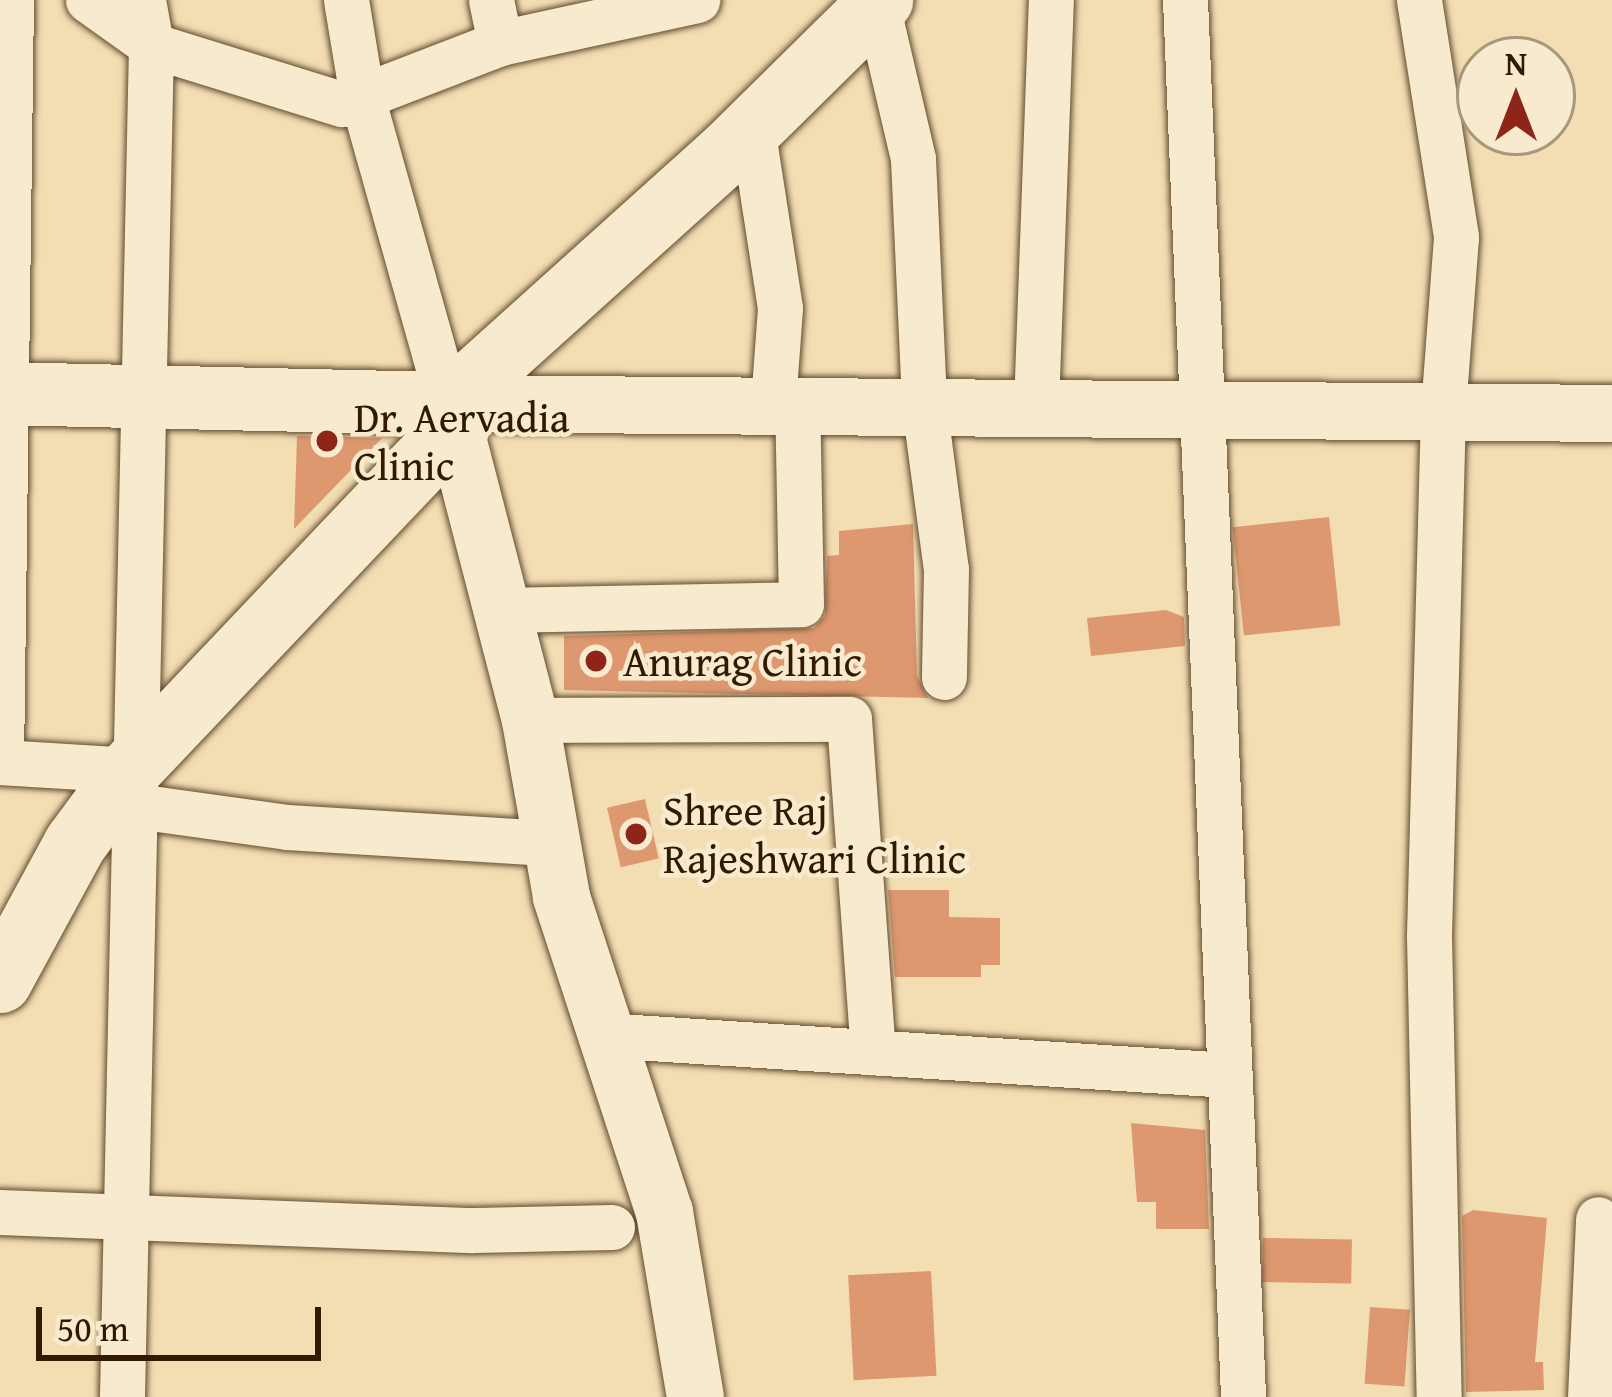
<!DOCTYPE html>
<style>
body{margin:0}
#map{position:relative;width:1612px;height:1397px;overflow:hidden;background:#f3deb4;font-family:"Gentium Book Plus",serif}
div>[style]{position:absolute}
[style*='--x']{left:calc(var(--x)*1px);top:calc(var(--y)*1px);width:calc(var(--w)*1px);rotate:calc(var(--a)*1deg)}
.building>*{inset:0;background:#de9870;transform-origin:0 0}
.roads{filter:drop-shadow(0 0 3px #624b2d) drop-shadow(0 0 3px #624b2d)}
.minor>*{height:45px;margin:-22.5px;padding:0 22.5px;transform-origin:22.5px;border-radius:22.5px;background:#f7eace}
.tertiary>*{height:57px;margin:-28.5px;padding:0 28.5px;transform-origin:28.5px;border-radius:28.5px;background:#f7eace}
.secondary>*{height:63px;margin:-31.5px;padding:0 31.5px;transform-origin:31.5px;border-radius:31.5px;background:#f7eace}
.dots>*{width:33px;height:33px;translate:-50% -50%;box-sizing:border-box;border:6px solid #f7eace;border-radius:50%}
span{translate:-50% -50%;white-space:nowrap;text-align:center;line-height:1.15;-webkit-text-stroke:9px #f7eace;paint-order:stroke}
.poi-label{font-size:42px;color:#311a00}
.left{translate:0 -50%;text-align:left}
.north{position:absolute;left:1456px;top:36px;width:120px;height:120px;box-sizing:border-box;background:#f7eace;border:3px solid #a8977c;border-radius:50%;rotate:0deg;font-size:33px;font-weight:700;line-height:48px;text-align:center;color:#311a00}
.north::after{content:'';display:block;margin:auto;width:42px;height:54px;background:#8f2418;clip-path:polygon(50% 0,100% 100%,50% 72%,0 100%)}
.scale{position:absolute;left:36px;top:1307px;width:285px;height:54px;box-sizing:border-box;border:6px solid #311a00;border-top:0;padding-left:15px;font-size:36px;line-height:42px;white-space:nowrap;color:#311a00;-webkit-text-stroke:9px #f7eace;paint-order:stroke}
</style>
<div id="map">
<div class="building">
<div style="clip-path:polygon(297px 436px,382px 438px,294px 529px)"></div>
<div style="left:1329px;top:517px;width:109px;height:97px;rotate:84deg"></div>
<div style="clip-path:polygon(913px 524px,917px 676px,928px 698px,564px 690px,564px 636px,814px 628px,825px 616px,827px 556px,839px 555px,839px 531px)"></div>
<div style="clip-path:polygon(1166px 610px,1184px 617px,1185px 646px,1091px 656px,1087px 618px)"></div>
<div style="left:645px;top:799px;width:61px;height:39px;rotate:77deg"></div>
<div style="clip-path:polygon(888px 890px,949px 890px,949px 917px,1000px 918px,1000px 965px,981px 965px,981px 977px,895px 977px)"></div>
<div style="clip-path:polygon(1131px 1123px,1205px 1130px,1209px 1229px,1156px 1229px,1156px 1202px,1137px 1202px)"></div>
<div style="clip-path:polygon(1473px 1210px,1547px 1218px,1535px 1362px,1543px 1362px,1544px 1390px,1466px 1392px,1462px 1216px)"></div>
<div style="left:1263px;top:1238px;width:89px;height:44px;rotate:1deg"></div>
<div style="left:931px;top:1271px;width:105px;height:83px;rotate:87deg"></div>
<div style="left:1370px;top:1307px;width:40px;height:77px;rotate:4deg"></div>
</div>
<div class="roads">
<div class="minor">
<div style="--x:88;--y:0;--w:77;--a:35.5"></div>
<div style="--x:151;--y:45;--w:1352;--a:91.23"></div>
<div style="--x:143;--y:0;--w:46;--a:79.9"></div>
<div style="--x:151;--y:45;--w:200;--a:17.2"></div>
<div style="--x:342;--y:104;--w:169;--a:-21.1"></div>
<div style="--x:500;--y:43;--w:44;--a:-101.8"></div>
<div style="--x:346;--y:0;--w:98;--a:80.6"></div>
<div style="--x:362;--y:97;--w:318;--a:74.3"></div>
<div style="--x:1185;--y:0;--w:1398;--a:87.62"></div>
<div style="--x:1419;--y:0;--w:240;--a:81.1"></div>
<div style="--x:1456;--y:237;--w:174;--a:94.3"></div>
<div style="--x:1443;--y:411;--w:525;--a:91.53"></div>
<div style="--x:1429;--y:936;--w:461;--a:88.8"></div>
<div style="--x:877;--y:5;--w:158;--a:76.8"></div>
<div style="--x:913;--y:159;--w:246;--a:87.4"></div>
<div style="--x:924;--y:405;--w:165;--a:82.4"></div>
<div style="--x:946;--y:569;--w:108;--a:91.1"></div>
<div style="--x:500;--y:43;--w:202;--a:-12.3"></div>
<div style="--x:752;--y:127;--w:183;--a:81.2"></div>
<div style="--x:780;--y:308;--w:95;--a:94.2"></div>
<div style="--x:1036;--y:406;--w:406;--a:-87.9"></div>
<div style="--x:497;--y:610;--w:304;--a:-1.1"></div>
<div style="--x:801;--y:604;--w:204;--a:-91.1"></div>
<div style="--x:530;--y:720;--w:319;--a:-0.2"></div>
<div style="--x:849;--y:719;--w:334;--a:85.9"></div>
<div style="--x:0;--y:762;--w:129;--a:3.5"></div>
<div style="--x:1;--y:762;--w:762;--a:-89.25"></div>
<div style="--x:129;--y:805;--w:160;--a:7.9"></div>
<div style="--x:287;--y:827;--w:265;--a:3.5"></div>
<div style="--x:603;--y:1035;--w:627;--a:3.66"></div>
<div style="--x:0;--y:1212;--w:473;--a:2.2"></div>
<div style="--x:473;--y:1230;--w:139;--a:-1.2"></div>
<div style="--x:1590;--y:1397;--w:178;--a:-87.4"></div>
</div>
<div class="tertiary">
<div style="--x:695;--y:1397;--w:188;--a:-99.5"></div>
<div style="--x:664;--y:1212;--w:332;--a:-108.1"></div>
<div style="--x:561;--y:896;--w:179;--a:-100"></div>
<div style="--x:530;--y:720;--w:327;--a:-104.5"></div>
<div style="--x:448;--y:403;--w:1164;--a:0.49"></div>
</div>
<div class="secondary">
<div style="--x:0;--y:393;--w:448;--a:1.3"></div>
<div style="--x:0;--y:981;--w:157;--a:-61.5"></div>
<div style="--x:75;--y:843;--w:91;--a:-53.5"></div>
<div style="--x:129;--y:770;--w:439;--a:-46.5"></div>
<div style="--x:431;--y:452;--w:52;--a:-70.9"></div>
<div style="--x:448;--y:403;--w:378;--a:-42"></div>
<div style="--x:729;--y:150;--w:214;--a:-44.6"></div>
</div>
</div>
<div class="dots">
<div style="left:327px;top:441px;background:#8f2418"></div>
<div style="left:596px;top:661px;background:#8f2418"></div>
<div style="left:636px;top:834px;background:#8f2418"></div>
</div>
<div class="poi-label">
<span class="left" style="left:354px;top:441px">Dr. Aervadia<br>Clinic</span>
<span class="left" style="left:623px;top:661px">Anurag Clinic</span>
<span class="left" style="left:663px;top:834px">Shree Raj<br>Rajeshwari Clinic</span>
</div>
<div class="north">N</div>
<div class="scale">50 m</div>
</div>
